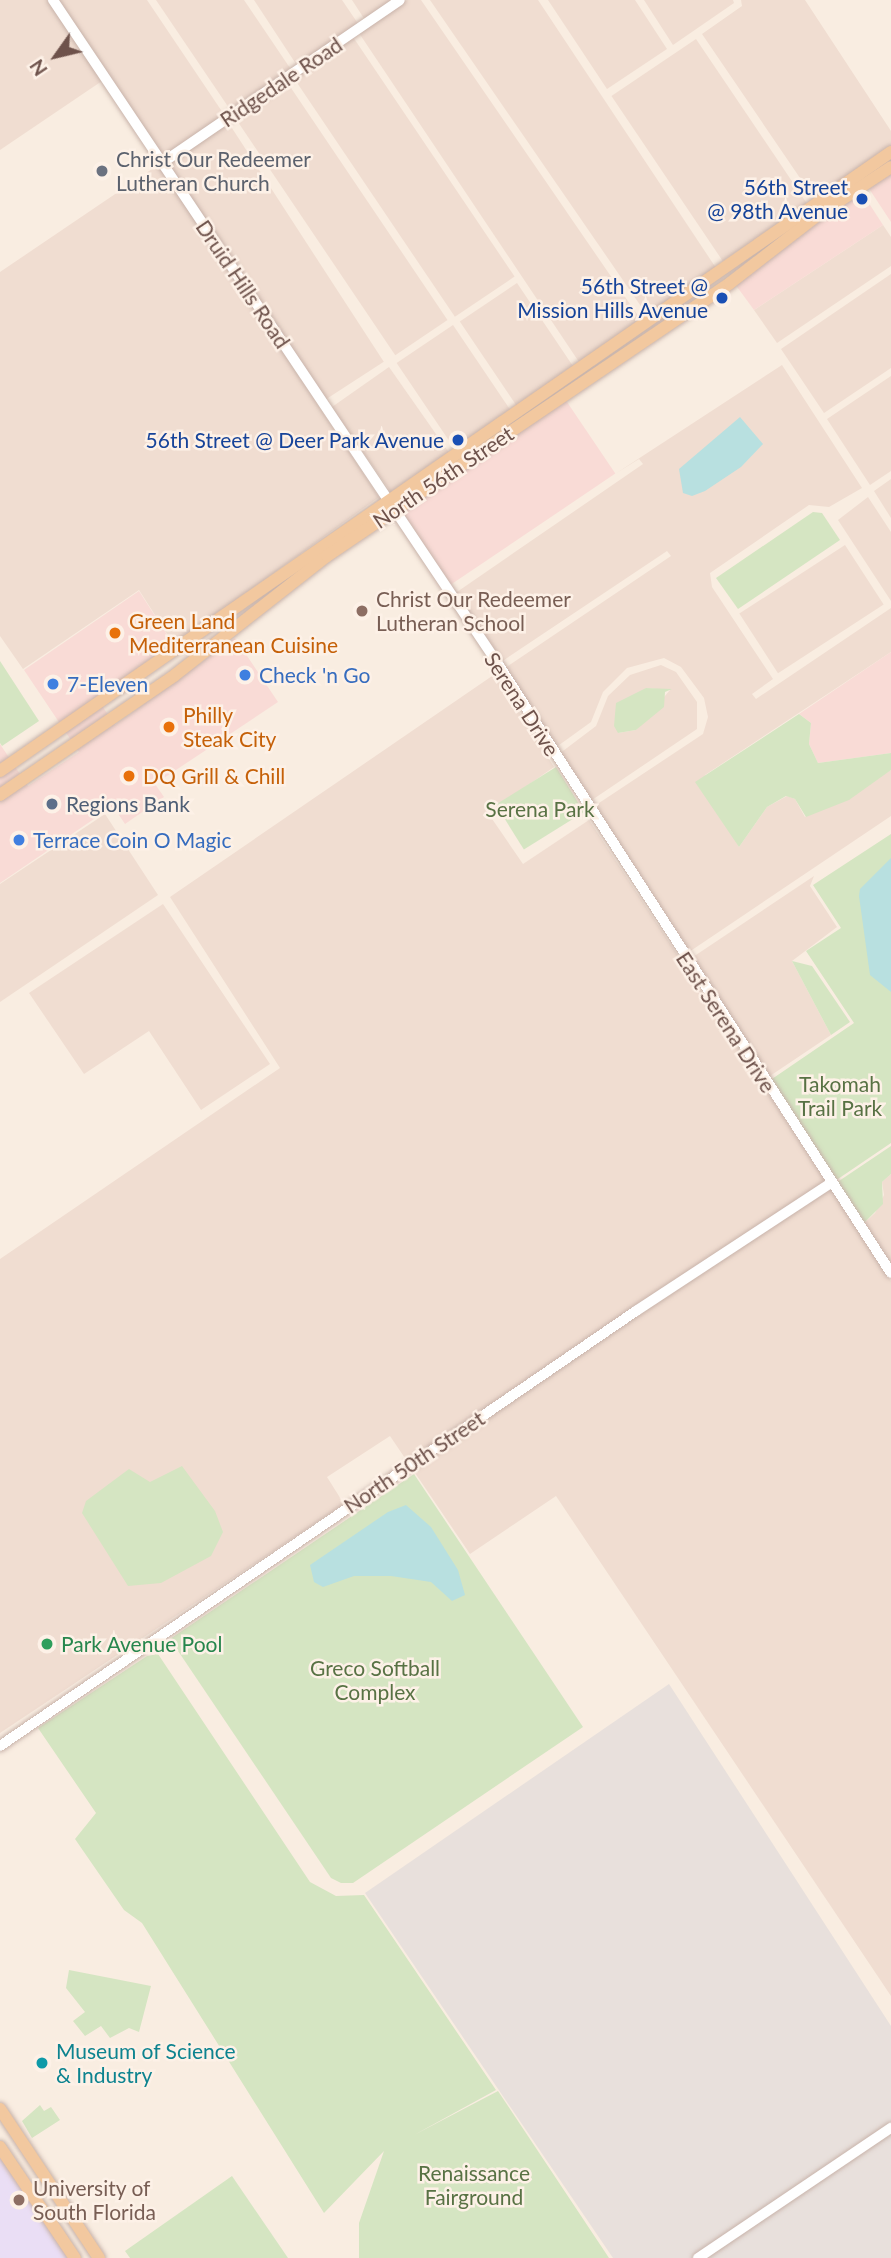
<!DOCTYPE html>
<style>
body{margin:0}
#map{position:relative;width:891px;height:2258px;overflow:hidden;background:#f9ede1;font-family:Lato,sans-serif}
div>[style]{position:absolute}
[style*='--x']{left:calc(var(--x)*1px);top:calc(var(--y)*1px);width:calc(var(--w)*1px);rotate:calc(var(--a)*1deg)}
.residential>*{inset:0;background:#f0ddd1;transform-origin:0 0}
.commercial>*{inset:0;background:#f9dbd6;transform-origin:0 0}
.industrial>*{inset:0;background:#e8e0dc}
.education>*{inset:0;background:#eadef5}
.green>*{inset:0;background:#d5e5c2;transform-origin:0 0}
.water>*{inset:0;background:#b8e0e0}
.roads{filter:drop-shadow(0 0 2px #c8b3aa) drop-shadow(0 0 2px #c8b3aa)}
.minor>*{height:10px;margin:-5px;padding:0 5px;transform-origin:5px;border-radius:5px;background:#fff}
.major>*{height:12px;margin:-6px;padding:0 6px;transform-origin:6px;border-radius:6px;background:#f2c89f}
.dots>*{width:19px;height:19px;translate:-50% -50%;box-sizing:border-box;border:4px solid #fdf1e7;border-radius:50%}
span{translate:-50% -50%;white-space:nowrap;text-align:center;line-height:1.15;-webkit-text-stroke:5px #fdf1e7;paint-order:stroke}
.street-label{font-size:21px;color:#6e524b}
.worship-label{font-size:21px;color:#5b616d}
.left{translate:0 -50%;text-align:left}
.transit-label{font-size:21px;color:#164399}
.right{translate:-100% -50%;text-align:right}
.education-label{font-size:21px;color:#785e54}
.food-label{font-size:21px;color:#c56008}
.shop-label{font-size:21px;color:#366cbe}
.service-label{font-size:21px;color:#4e5e75}
.park-label{font-size:21px;color:#587244}
.leisure-label{font-size:21px;color:#27864d}
.culture-label{font-size:21px;color:#0d838f}
.north{position:absolute;left:21px;top:21px;width:70px;height:70px;-webkit-text-stroke:5px #fdf1e7;paint-order:stroke;rotate:236deg;font-size:19px;font-weight:700;line-height:28px;text-align:center;color:#6e524b}
.north::after{content:'';display:block;margin:auto;width:24px;height:32px;background:#6e524b;clip-path:polygon(50% 0,100% 100%,50% 72%,0 100%)}
</style>
<div id="map">
<div class="residential">
<div style="clip-path:polygon(0 0,47px 0,102px 81px,0 150px)"></div>
<div style="clip-path:polygon(58px 0,147px 0,225px 116px,163px 157px)"></div>
<div style="clip-path:polygon(156px 0,244px 0,292px 71px,231px 111px)"></div>
<div style="clip-path:polygon(254px 0,342px 0,359px 25px,298px 67px)"></div>
<div style="clip-path:polygon(352px 0,394px 0,365px 20px)"></div>
<div style="clip-path:polygon(407px 0,421px 0,643px 323px,581px 365px,359px 33px)"></div>
<div style="clip-path:polygon(430px 0,538px 0,718px 271px,649px 318px)"></div>
<div style="clip-path:polygon(548px 0,635px 0,667px 49px,607px 89px)"></div>
<div style="clip-path:polygon(644px 0,733px 0,734px 3px,673px 45px)"></div>
<div style="clip-path:polygon(741px 0,805px 0,891px 131px,891px 148px,815px 200px,702px 34px,742px 6px)"></div>
<div style="left:353px;top:37px;width:289px;height:72px;rotate:56deg"></div>
<div style="left:696px;top:39px;width:199px;height:102px;rotate:56deg"></div>
<div style="left:287px;top:82px;width:287px;height:63px;rotate:56deg"></div>
<div style="left:228px;top:122px;width:286px;height:73px;rotate:57deg"></div>
<div style="clip-path:polygon(158px 165px,379px 497px,174px 645px,139px 590px,23px 669px,0 636px,0 272px)"></div>
<div style="clip-path:polygon(883px 225px,891px 237px,891px 266px,777px 343px,754px 310px)"></div>
<div style="clip-path:polygon(891px 274px,891px 368px,824px 413px,781px 349px)"></div>
<div style="left:517px;top:283px;width:103px;height:69px;rotate:56deg"></div>
<div style="left:453px;top:325px;width:105px;height:68px;rotate:56deg"></div>
<div style="clip-path:polygon(782px 365px,862px 488px,829px 507px,809px 505px,710px 573px,712px 587px,773px 679px,752px 694px,756px 699px,891px 608px,891px 652px,705px 775px,739px 847px,767px 807px,787px 796px,795px 799px,805px 817px,891px 770px,891px 816px,686px 954px,593px 807px,703px 734px,708px 717px,704px 698px,681px 667px,664px 658px,627px 668px,603px 692px,591px 722px,555px 748px,505px 668px,671px 556px,667px 551px,501px 662px,454px 594px,643px 464px,639px 459px,615px 474px)"></div>
<div style="left:389px;top:367px;width:105px;height:70px;rotate:55deg"></div>
<div style="clip-path:polygon(891px 376px,891px 471px,870px 485px,827px 419px)"></div>
<div style="clip-path:polygon(891px 479px,891px 518px,874px 491px)"></div>
<div style="clip-path:polygon(868px 497px,891px 532px,891px 601px,838px 520px)"></div>
<div style="left:845px;top:545px;width:71px;height:126px;rotate:57deg"></div>
<div style="clip-path:polygon(evenodd,661px 665px,676px 672px,697px 702px,697px 729px,589px 802px,559px 754px,596px 726px,608px 696px,630px 675px,661px 665px,646px 688px,670px 690px,636px 730px,618px 733px,646px 688px)"></div>
<div style="clip-path:polygon(495px 674px,554px 767px,488px 813px,523px 864px,589px 820px,891px 1281px,891px 1996px,556px 1496px,470px 1554px,390px 1436px,327px 1477px,344px 1504px,0 1733px,0 1259px,280px 1068px,170px 897px)"></div>
<div style="clip-path:polygon(105px 814px,158px 895px,0 1002px,0 884px)"></div>
<div style="clip-path:polygon(814px 876px,810px 886px,837px 927px,792px 961px,831px 1035px,767px 1078px,690px 959px)"></div>
<div style="clip-path:polygon(163px 904px,270px 1064px,201px 1110px,149px 1031px,84px 1074px,29px 993px)"></div>
<div style="clip-path:polygon(891px 1174px,891px 1266px,863px 1224px,875px 1213px,884px 1195px,882px 1182px)"></div>
</div>
<div class="commercial">
<div style="clip-path:polygon(891px 171px,891px 222px,868px 187px)"></div>
<div style="clip-path:polygon(861px 191px,883px 225px,754px 310px,735px 284px)"></div>
<div style="left:565px;top:399px;width:90px;height:201px;rotate:56deg"></div>
<div style="clip-path:polygon(139px 591px,173px 644px,96px 697px,115px 725px,235px 638px,278px 702px,155px 784px,164px 797px,125px 824px,113px 806px,0 883px,0 744px,28px 786px,79px 752px,24px 670px)"></div>
<div style="clip-path:polygon(891px 652px,891px 753px,818px 763px,809px 744px,811px 723px,799px 714px)"></div>
</div>
<div class="industrial">
<div style="clip-path:polygon(669px 1684px,891px 2026px,891px 2258px,613px 2258px,365px 1893px)"></div>
</div>
<div class="education">
<div style="clip-path:polygon(0 2142px,78px 2258px,0 2258px)"></div>
</div>
<div class="green">
<div style="clip-path:polygon(813px 512px,822px 513px,840px 540px,738px 609px,716px 578px)"></div>
<div style="clip-path:polygon(0 661px,39px 721px,2px 746px,0 743px)"></div>
<div style="clip-path:polygon(646px 688px,672px 689px,665px 692px,664px 707px,636px 730px,618px 733px,614px 726px,616px 703px)"></div>
<div style="clip-path:polygon(799px 714px,811px 723px,809px 744px,818px 763px,891px 753px,891px 770px,849px 800px,806px 817px,795px 799px,786px 796px,767px 807px,739px 847px,695px 782px)"></div>
<div style="left:556px;top:767px;width:53px;height:71px;rotate:58deg"></div>
<div style="clip-path:polygon(891px 834px,891px 1143px,835px 1181px,769px 1081px,854px 1023px,806px 951px,841px 928px,813px 885px)"></div>
<div style="clip-path:polygon(792px 961px,812px 966px,850px 1022px,831px 1035px)"></div>
<div style="clip-path:polygon(891px 1146px,891px 1174px,882px 1182px,883px 1204px,863px 1224px,836px 1183px)"></div>
<div style="clip-path:polygon(182px 1466px,215px 1511px,223px 1532px,211px 1556px,161px 1583px,128px 1586px,82px 1513px,86px 1501px,129px 1469px,150px 1482px)"></div>
<div style="clip-path:polygon(414px 1474px,583px 1727px,353px 1883px,341px 1883px,331px 1878px,170px 1639px)"></div>
<div style="clip-path:polygon(158px 1654px,310px 1882px,336px 1896px,364px 1895px,496px 2090px,414px 2135px,498px 2091px,609px 2258px,359px 2258px,359px 2223px,384px 2151px,324px 2213px,142px 1923px,124px 1910px,75px 1839px,96px 1813px,38px 1728px,147px 1656px)"></div>
<div style="clip-path:polygon(69px 1970px,151px 1986px,139px 2032px,129px 2028px,110px 2038px,101px 2026px,85px 2036px,73px 2021px,85px 2012px,66px 1988px)"></div>
<div style="clip-path:polygon(40px 2105px,44px 2111px,51px 2107px,60px 2120px,32px 2138px,22px 2121px)"></div>
<div style="clip-path:polygon(232px 2176px,288px 2258px,130px 2258px,125px 2251px)"></div>
</div>
<div class="water">
<div style="clip-path:polygon(740px 417px,763px 444px,741px 467px,705px 491px,692px 496px,683px 493px,679px 469px)"></div>
<div style="clip-path:polygon(891px 858px,891px 992px,870px 975px,859px 896px,860px 889px)"></div>
<div style="clip-path:polygon(406px 1505px,431px 1527px,458px 1570px,465px 1595px,452px 1601px,431px 1582px,391px 1576px,354px 1576px,323px 1587px,314px 1582px,310px 1565px,388px 1512px)"></div>
</div>
<div class="roads">
<div class="minor">
<div style="--x:53;--y:0;--w:803;--a:56.17"></div>
<div style="--x:500;--y:667;--w:721;--a:57.17"></div>
<div style="--x:162;--y:163;--w:288;--a:-34.4"></div>
<div style="--x:0;--y:1746;--w:771;--a:-34.37"></div>
<div style="--x:636;--y:1311;--w:233;--a:-33.3"></div>
<div style="--x:698;--y:2258;--w:233;--a:-34"></div>
</div>
<div class="major">
<div style="--x:0;--y:771;--w:1085;--a:-34.79"></div>
<div style="--x:0;--y:795;--w:212;--a:-34.4"></div>
<div style="--x:175;--y:675;--w:193;--a:-38.1"></div>
<div style="--x:327;--y:556;--w:487;--a:-34.1"></div>
<div style="--x:730;--y:283;--w:111;--a:-37.7"></div>
<div style="--x:818;--y:215;--w:87;--a:-33.3"></div>
<div style="--x:0;--y:2109;--w:179;--a:56.4"></div>
<div style="--x:0;--y:2147;--w:134;--a:56"></div>
</div>
</div>
<div class="dots">
<div style="left:102px;top:171px;background:#6b7280"></div>
<div style="left:862px;top:199px;background:#1a4fb4"></div>
<div style="left:722px;top:298px;background:#1a4fb4"></div>
<div style="left:458px;top:440px;background:#1a4fb4"></div>
<div style="left:362px;top:611px;background:#8d6e63"></div>
<div style="left:115px;top:633px;background:#e8710a"></div>
<div style="left:245px;top:675px;background:#3f7fe0"></div>
<div style="left:53px;top:684px;background:#3f7fe0"></div>
<div style="left:169px;top:727px;background:#e8710a"></div>
<div style="left:129px;top:776px;background:#e8710a"></div>
<div style="left:52px;top:804px;background:#5c6f8a"></div>
<div style="left:19px;top:840px;background:#3f7fe0"></div>
<div style="left:47px;top:1644px;background:#2e9e5b"></div>
<div style="left:42px;top:2063px;background:#0f9aa8"></div>
<div style="left:19px;top:2200px;background:#8d6e63"></div>
</div>
<div class="street-label">
<span style="left:281px;top:82px;rotate:-34deg">Ridgedale Road</span>
<span style="left:243px;top:284px;rotate:56deg">Druid Hills Road</span>
<span style="left:443px;top:477px;rotate:-34deg">North 56th Street</span>
<span style="left:522px;top:704px;rotate:57deg">Serena Drive</span>
<span style="left:726px;top:1022px;rotate:57deg">East Serena Drive</span>
<span style="left:414px;top:1462px;rotate:-34deg">North 50th Street</span>
</div>
<div class="worship-label">
<span class="left" style="left:116px;top:171px">Christ Our Redeemer<br>Lutheran Church</span>
</div>
<div class="transit-label">
<span class="right" style="left:848px;top:199px">56th Street<br>@ 98th Avenue</span>
<span class="right" style="left:708px;top:298px">56th Street @<br>Mission Hills Avenue</span>
<span class="right" style="left:444px;top:440px">56th Street @ Deer Park Avenue</span>
</div>
<div class="education-label">
<span class="left" style="left:376px;top:611px">Christ Our Redeemer<br>Lutheran School</span>
<span class="left" style="left:33px;top:2200px">University of<br>South Florida</span>
</div>
<div class="food-label">
<span class="left" style="left:129px;top:633px">Green Land<br>Mediterranean Cuisine</span>
<span class="left" style="left:183px;top:727px">Philly<br>Steak City</span>
<span class="left" style="left:143px;top:776px">DQ Grill &amp; Chill</span>
</div>
<div class="shop-label">
<span class="left" style="left:259px;top:675px">Check 'n Go</span>
<span class="left" style="left:67px;top:684px">7-Eleven</span>
<span class="left" style="left:33px;top:840px">Terrace Coin O Magic</span>
</div>
<div class="service-label">
<span class="left" style="left:66px;top:804px">Regions Bank</span>
</div>
<div class="park-label">
<span style="left:540px;top:809px">Serena Park</span>
<span style="left:840px;top:1096px">Takomah<br>Trail Park</span>
<span style="left:375px;top:1680px">Greco Softball<br>Complex</span>
<span style="left:474px;top:2185px">Renaissance<br>Fairground</span>
</div>
<div class="leisure-label">
<span class="left" style="left:61px;top:1644px">Park Avenue Pool</span>
</div>
<div class="culture-label">
<span class="left" style="left:56px;top:2063px">Museum of Science<br>&amp; Industry</span>
</div>
<div class="north">N</div>
</div>
